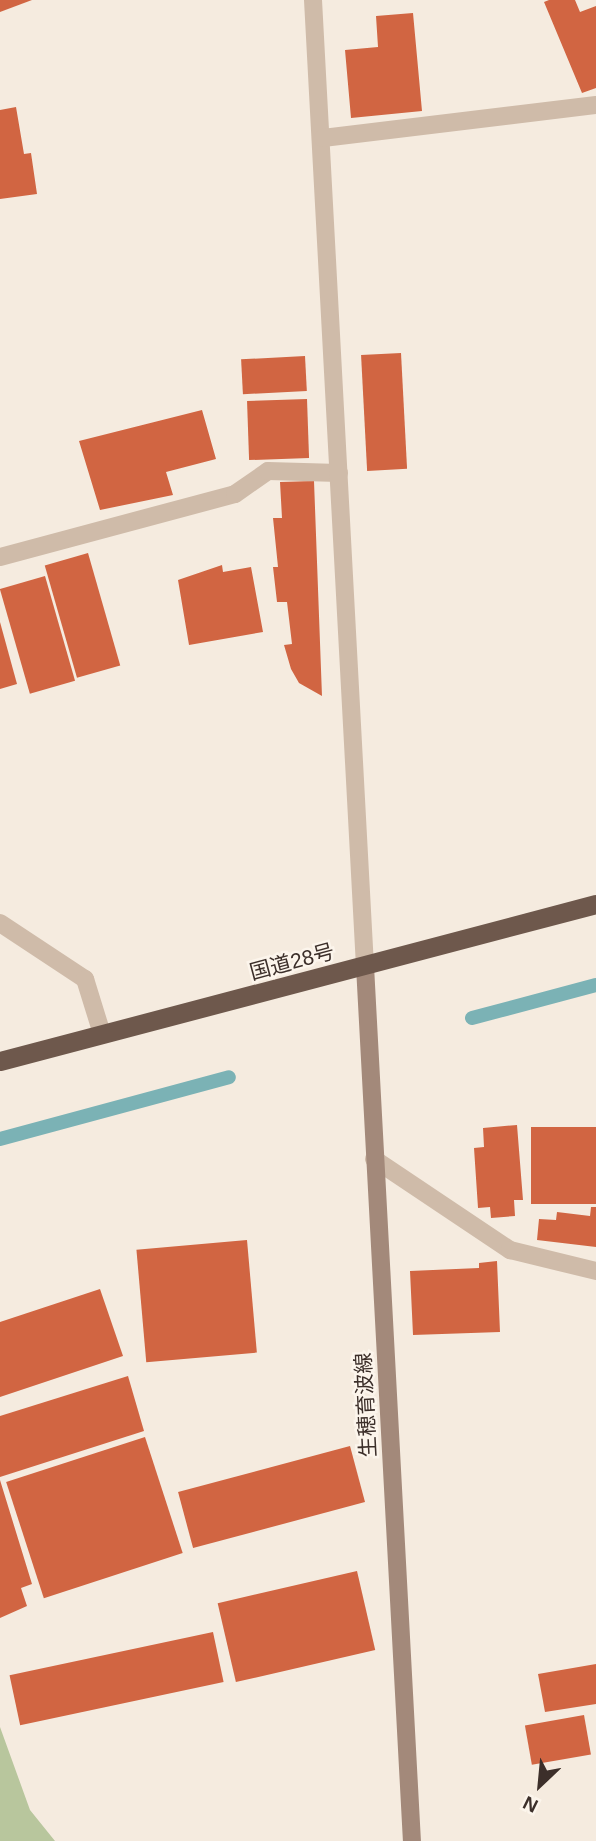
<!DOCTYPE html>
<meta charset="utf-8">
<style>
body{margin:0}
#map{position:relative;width:596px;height:1841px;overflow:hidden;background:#f5ebdf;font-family:Helvetica,"Noto Sans JP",sans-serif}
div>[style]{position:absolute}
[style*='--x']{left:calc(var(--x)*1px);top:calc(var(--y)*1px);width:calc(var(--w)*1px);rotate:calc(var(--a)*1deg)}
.green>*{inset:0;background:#b8c69d}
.stream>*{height:14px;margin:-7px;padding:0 7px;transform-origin:7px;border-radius:7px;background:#7bb2b5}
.building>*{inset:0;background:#d16542;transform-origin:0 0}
.service>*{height:18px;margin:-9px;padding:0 9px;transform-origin:9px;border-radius:9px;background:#cfbba9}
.minor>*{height:18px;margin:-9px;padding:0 9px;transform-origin:9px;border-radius:9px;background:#cfbba9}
.secondary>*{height:18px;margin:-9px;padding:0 9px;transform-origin:9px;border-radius:9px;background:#a3897a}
.trunk>*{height:19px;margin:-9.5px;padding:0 9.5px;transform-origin:9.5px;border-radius:9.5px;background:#6e584c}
span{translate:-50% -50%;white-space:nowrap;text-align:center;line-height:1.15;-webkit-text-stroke:5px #fcf5ec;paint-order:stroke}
.street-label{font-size:21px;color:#3c2f2a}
.north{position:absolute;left:505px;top:1750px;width:70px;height:70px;-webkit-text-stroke:5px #fcf5ec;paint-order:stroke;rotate:206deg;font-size:19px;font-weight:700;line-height:28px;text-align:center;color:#3c2f2a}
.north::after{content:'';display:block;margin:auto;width:24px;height:32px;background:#3c2f2a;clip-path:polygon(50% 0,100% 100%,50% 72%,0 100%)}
</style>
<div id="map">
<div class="green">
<div style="clip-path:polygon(0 1727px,30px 1810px,55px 1841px,0 1841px)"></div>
</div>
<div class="stream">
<div style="--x:472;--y:1018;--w:128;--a:-14.9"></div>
<div style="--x:0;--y:1139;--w:237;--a:-15.1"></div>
</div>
<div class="building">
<div style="clip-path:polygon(0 0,32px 0,0 12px)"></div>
<div style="clip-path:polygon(549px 0,575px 0,580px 12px,596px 6px,596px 88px,582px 93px,544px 2px)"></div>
<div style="clip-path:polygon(413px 13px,422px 111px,351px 118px,345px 50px,378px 47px,376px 16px)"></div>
<div style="clip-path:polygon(16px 107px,24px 154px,31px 153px,37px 194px,0 199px,0 110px)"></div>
<div style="left:401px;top:353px;width:116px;height:40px;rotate:87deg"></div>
<div style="left:305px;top:356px;width:35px;height:64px;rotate:87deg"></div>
<div style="left:307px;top:399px;width:59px;height:60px;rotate:88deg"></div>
<div style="clip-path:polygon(202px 410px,216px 459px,166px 472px,173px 495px,100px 510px,79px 441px)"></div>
<div style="clip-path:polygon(314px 481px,322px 696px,299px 683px,291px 669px,284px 645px,292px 644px,287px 602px,277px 602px,273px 567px,278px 567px,273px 518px,282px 518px,280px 482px)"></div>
<div style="left:88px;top:553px;width:117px;height:45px;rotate:74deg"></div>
<div style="clip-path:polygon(222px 565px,223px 572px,251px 567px,263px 632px,189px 645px,178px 580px)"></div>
<div style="left:45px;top:576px;width:109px;height:47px;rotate:74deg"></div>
<div style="clip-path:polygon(0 622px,17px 684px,0 689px)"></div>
<div style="clip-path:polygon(517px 1125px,523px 1200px,514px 1200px,515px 1216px,491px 1218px,490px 1207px,478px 1208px,474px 1148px,484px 1147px,483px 1128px)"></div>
<div style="left:596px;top:1127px;width:77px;height:65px;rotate:90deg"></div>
<div style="clip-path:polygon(591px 1207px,596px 1207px,596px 1247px,537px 1240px,539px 1219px,556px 1220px,557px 1212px,590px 1216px)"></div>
<div style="left:247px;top:1240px;width:113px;height:111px;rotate:85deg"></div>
<div style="clip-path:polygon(497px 1261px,500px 1332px,413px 1335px,410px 1271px,479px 1268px,479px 1263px)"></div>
<div style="clip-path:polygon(100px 1289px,123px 1356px,0 1397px,0 1322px)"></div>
<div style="clip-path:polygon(128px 1376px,144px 1431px,0 1477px,0 1416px)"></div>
<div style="left:145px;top:1437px;width:122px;height:146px;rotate:72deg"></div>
<div style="left:350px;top:1446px;width:58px;height:178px;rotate:75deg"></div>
<div style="clip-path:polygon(0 1480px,32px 1584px,21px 1588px,27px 1606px,0 1618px)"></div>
<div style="left:357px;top:1571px;width:81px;height:143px;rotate:77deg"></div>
<div style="left:213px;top:1632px;width:51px;height:208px;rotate:78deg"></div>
<div style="clip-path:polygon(596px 1664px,596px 1704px,545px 1712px,538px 1674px)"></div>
<div style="left:584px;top:1715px;width:40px;height:60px;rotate:80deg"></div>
</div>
<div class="service">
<div style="--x:0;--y:557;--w:243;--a:-15"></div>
<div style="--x:235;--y:494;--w:40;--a:-34.9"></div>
<div style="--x:268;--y:471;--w:71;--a:1.6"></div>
</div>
<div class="minor">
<div style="--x:313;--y:0;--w:967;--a:86.92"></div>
<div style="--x:323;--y:138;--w:275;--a:-6.9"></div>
<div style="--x:0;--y:923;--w:102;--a:33.4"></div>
<div style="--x:85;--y:979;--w:58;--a:72.8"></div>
<div style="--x:374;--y:1159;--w:164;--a:33.8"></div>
<div style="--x:510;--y:1250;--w:89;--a:13.7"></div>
</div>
<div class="secondary">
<div style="--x:365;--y:966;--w:876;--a:86.93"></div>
</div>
<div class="trunk">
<div style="--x:0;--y:1061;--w:616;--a:-14.76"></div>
</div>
<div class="street-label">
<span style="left:292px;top:962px;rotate:-15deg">国道28号</span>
<span style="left:366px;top:1405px;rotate:-93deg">生穂育波線</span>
</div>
<div class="north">N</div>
</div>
